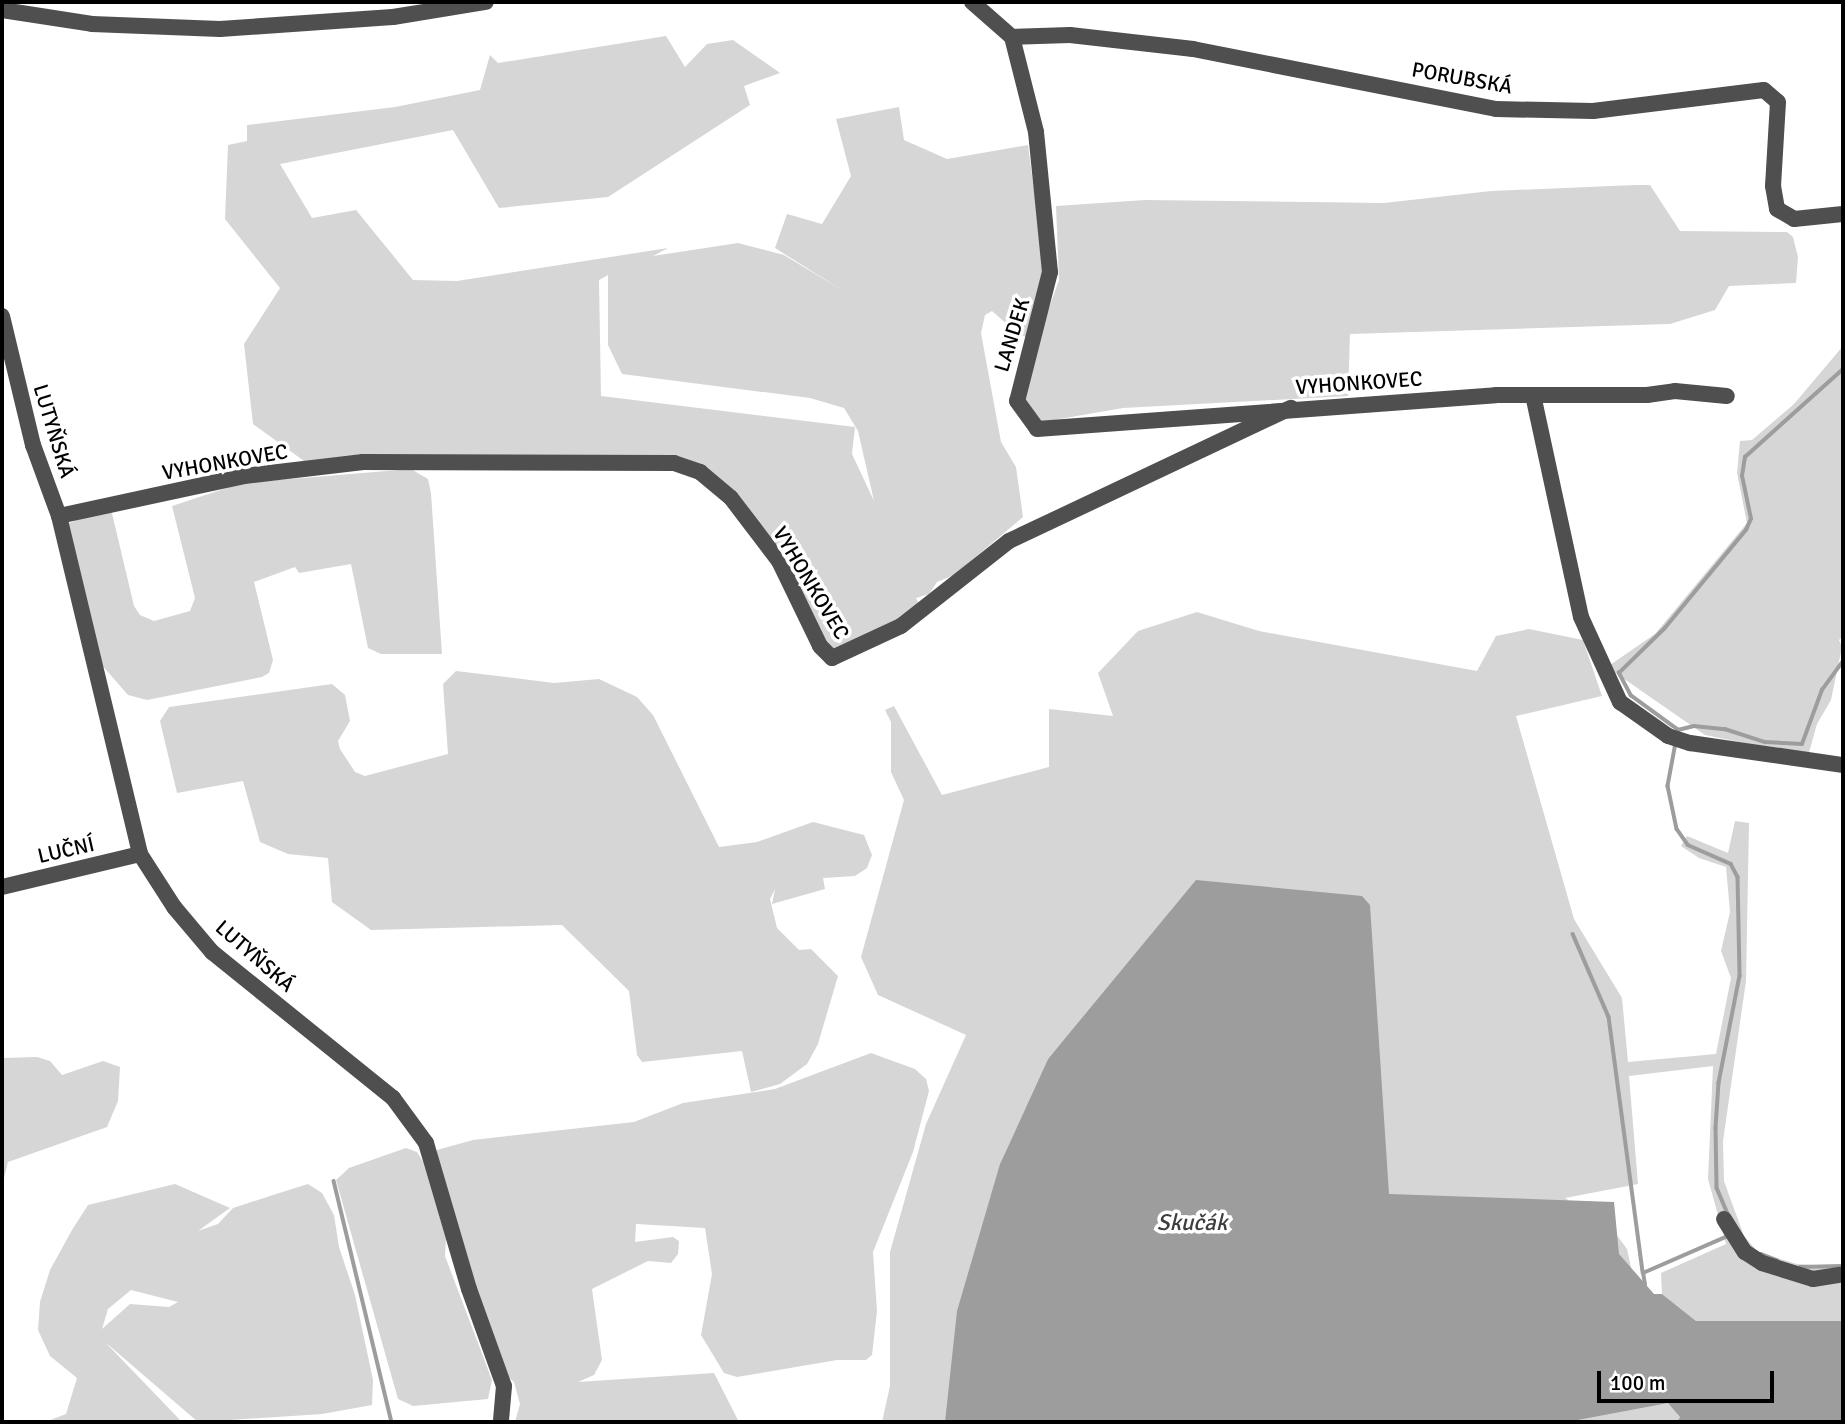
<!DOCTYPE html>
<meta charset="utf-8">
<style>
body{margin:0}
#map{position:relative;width:1845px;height:1424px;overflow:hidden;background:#fff;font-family:Signika,sans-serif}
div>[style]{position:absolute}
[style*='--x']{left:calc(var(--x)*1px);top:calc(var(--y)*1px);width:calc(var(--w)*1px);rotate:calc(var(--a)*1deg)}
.green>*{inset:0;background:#d6d6d6}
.water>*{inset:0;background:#9d9d9d}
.stream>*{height:3.5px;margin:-1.75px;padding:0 1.75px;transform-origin:1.75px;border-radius:1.75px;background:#9d9d9d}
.minor>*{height:16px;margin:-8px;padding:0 8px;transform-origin:8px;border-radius:8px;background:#4f4f4f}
span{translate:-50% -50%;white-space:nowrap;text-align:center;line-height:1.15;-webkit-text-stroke:7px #fff;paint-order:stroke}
.street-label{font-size:21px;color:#000}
.water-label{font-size:23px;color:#3e3e3e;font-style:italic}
.frame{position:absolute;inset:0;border:4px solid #000;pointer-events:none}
.scale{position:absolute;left:1597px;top:1371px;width:177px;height:32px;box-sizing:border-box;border:4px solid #000;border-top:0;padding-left:9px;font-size:21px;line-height:24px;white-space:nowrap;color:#000;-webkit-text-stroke:5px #fff;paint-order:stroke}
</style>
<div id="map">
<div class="green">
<div style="clip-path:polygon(evenodd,666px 36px,685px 67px,707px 44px,733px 40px,780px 73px,744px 86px,750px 105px,608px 197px,499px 208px,453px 130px,280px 164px,312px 218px,356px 210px,413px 280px,457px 281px,668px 248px,653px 256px,738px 243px,784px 255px,845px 292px,775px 248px,787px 214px,822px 224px,851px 176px,836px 119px,899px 107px,904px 140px,947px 159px,1028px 145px,1046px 283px,1027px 337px,1019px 335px,992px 311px,985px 315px,981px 333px,1001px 442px,1016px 467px,1023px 517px,954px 575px,937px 582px,929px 594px,916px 598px,920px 606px,884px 630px,828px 651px,787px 567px,696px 463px,304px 461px,253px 424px,244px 344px,280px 288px,225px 219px,228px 145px,247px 141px,247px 125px,395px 107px,480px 90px,490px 55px,498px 63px,666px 36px,608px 275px,608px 345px,622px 374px,810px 398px,844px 408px,858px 431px,874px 501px,852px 454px,855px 427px,601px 396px,599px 280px,608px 275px)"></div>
<div style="clip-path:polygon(1635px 185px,1650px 185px,1680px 231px,1787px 232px,1793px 237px,1798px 257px,1796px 283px,1729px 286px,1715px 310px,1670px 324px,1350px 334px,1348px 396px,1123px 408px,1042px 422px,1028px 407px,1024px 396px,1033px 353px,1059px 280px,1056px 206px,1145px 200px,1384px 203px,1491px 191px)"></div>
<div style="clip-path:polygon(1843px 346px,1843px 636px,1839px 640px,1842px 647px,1831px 700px,1817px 724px,1808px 756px,1705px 735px,1607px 667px,1655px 634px,1747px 523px,1737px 473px,1740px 441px,1752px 440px,1794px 404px)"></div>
<div style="clip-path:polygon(411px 469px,428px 479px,431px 493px,442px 654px,381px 654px,368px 648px,351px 564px,299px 573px,295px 567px,254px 582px,273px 660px,269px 673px,262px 677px,147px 700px,128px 695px,101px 664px,66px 524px,111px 509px,134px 606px,140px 615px,154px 621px,190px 611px,195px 598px,172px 506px,242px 483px)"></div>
<div style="clip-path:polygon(evenodd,1197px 612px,1259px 631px,1477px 671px,1496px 636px,1529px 629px,1583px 640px,1602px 696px,1516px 716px,1574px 919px,1622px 998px,1628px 1062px,1716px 1054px,1731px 978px,1721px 951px,1730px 912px,1726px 867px,1699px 858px,1681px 846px,1687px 836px,1728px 853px,1735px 821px,1749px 823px,1746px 981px,1723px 1141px,1724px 1181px,1744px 1236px,1758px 1252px,1797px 1264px,1843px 1267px,1843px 1321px,1696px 1321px,1662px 1294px,1661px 1273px,1726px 1244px,1708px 1179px,1713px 1066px,1629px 1076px,1638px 1184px,1565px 1198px,1610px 1226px,1627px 1249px,1656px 1382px,1656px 1404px,1669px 1403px,1680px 1417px,1677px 1422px,882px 1422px,890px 1386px,890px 1252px,926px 1124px,966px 1035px,878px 995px,861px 957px,904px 800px,891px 772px,891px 722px,885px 710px,894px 706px,942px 795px,1049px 767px,1049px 709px,1113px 716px,1098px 673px,1138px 631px,1197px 612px,1064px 1040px,1000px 1164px,1048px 1059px,1064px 1040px)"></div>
<div style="clip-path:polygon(456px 671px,554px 683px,599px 679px,637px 697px,653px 715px,719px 847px,757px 842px,813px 822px,864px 835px,872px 855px,867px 868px,855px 876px,823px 878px,825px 889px,772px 904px,775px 889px,770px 899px,777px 928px,799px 950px,811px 949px,838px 976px,818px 1044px,807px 1064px,780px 1084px,751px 1092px,742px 1051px,642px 1062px,637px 1055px,629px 991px,562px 925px,371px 930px,332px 902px,328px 858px,288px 854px,260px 842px,243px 781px,177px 793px,160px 721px,169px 707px,332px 684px,345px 695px,350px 721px,338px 741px,340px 749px,355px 772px,365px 776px,448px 754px,443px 684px)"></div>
<div style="clip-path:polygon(871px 1053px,915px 1069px,926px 1079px,929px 1091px,913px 1152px,873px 1252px,877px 1311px,872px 1355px,866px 1360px,837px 1360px,737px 1377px,724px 1373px,701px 1335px,712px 1274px,705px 1228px,636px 1224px,635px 1242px,673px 1237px,679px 1241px,678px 1254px,671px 1263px,648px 1261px,592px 1289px,602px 1360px,594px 1375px,578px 1382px,714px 1373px,739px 1422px,515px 1422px,520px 1404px,514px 1382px,507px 1376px,478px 1298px,435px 1157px,437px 1150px,473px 1140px,634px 1122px,683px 1103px,775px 1089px)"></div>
<div style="clip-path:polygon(37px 1057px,50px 1061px,62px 1075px,103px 1061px,120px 1067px,118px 1101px,107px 1127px,8px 1162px,2px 1186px,2px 1058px)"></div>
<div style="clip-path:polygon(406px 1148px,417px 1152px,423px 1162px,446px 1239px,445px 1256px,492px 1380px,488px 1399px,413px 1406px,398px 1399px,336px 1180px,349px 1168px)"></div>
<div style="clip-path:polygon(evenodd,175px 1184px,230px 1208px,198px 1231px,218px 1224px,233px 1208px,270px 1196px,308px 1184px,322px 1193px,334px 1215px,339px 1247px,355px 1295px,373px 1380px,372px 1405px,322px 1414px,198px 1422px,105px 1342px,182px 1422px,45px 1422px,66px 1414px,77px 1378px,50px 1356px,38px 1330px,40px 1302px,50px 1270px,72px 1230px,88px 1205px,175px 1184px,131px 1290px,178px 1302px,169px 1307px,130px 1304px,102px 1329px,108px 1309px,131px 1290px)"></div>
</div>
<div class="water">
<div style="clip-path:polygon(1196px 880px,1362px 896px,1370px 905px,1389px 1194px,1614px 1202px,1619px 1254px,1654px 1294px,1662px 1294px,1696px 1321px,1843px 1321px,1843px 1422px,1677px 1422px,1680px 1417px,1668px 1403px,1567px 1422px,945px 1422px,957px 1311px,1000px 1164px,1048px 1059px)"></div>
</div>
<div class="stream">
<div style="--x:1678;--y:730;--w:58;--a:-144.1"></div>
<div style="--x:1631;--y:696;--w:26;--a:-118"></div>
<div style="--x:1619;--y:673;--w:63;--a:-44.4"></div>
<div style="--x:1664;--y:629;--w:129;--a:-50.4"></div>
<div style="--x:1746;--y:530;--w:12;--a:-66"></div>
<div style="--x:1751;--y:519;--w:44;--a:-101.8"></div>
<div style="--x:1742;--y:476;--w:19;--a:-81"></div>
<div style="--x:1745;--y:457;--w:132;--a:-41.9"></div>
<div style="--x:1677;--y:735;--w:5;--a:-79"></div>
<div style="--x:1678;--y:730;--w:16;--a:-14"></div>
<div style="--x:1694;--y:726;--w:31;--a:6"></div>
<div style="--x:1725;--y:729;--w:42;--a:18"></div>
<div style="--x:1765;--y:742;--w:37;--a:3"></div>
<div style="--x:1802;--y:744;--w:58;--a:-69.7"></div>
<div style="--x:1822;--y:690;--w:36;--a:-54"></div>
<div style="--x:1676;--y:743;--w:44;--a:100.5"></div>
<div style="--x:1668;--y:786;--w:44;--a:78.2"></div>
<div style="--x:1677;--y:829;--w:19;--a:55"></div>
<div style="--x:1688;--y:845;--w:47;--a:23.8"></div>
<div style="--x:1731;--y:864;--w:15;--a:62"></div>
<div style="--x:1738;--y:877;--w:99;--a:88.8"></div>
<div style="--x:1740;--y:976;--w:109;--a:101.1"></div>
<div style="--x:1719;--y:1083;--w:45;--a:93.8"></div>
<div style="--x:1716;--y:1128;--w:60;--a:89"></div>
<div style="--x:1717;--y:1188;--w:28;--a:67"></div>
<div style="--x:1573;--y:934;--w:90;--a:66.6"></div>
<div style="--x:1609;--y:1017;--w:258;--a:82.4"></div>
<div style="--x:334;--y:1181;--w:248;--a:76.5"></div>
<div style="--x:1761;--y:1254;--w:17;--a:21"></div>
<div style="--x:1800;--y:1267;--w:43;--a:-1.3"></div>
<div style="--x:1645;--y:1285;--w:12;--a:-99"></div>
<div style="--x:1643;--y:1273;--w:93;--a:-23.5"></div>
</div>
<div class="minor">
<div style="--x:972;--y:2;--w:53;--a:41.2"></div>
<div style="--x:1012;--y:37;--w:58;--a:-2"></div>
<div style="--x:1070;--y:35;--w:124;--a:6.5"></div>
<div style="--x:1193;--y:49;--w:309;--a:11.2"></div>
<div style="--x:1496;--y:109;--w:97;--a:1.2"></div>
<div style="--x:1593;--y:111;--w:172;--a:-7"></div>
<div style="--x:1764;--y:90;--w:18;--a:41"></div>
<div style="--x:1778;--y:102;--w:84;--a:93.4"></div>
<div style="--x:1773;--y:186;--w:23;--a:80"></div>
<div style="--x:1777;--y:209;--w:20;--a:30"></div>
<div style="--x:1794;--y:219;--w:49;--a:-5.8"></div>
<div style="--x:2;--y:10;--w:91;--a:8.8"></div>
<div style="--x:92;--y:24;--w:128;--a:2.2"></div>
<div style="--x:220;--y:29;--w:173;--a:-4"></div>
<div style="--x:393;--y:17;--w:94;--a:-9.2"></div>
<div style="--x:1012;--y:37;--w:98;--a:75.8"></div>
<div style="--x:1036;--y:132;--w:141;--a:84.3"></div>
<div style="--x:1050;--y:272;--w:133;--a:104.3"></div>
<div style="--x:1017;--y:401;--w:34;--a:54"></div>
<div style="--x:1037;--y:429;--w:460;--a:-4.2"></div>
<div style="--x:1496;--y:395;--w:151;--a:0"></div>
<div style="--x:1647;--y:395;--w:28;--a:-8"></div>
<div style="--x:1675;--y:391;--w:52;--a:5.5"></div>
<div style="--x:2;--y:316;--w:133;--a:76.5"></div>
<div style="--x:33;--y:445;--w:76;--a:69.9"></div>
<div style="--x:59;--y:516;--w:348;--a:76.5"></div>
<div style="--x:140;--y:854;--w:63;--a:57.3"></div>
<div style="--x:174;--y:907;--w:59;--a:49.8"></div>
<div style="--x:212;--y:952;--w:233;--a:38.9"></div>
<div style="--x:393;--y:1098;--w:56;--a:53.7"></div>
<div style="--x:426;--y:1143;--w:152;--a:73.6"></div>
<div style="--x:469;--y:1289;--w:103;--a:70.2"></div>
<div style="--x:504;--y:1386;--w:36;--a:95"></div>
<div style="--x:1533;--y:395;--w:227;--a:77.8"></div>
<div style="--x:1581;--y:617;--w:94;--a:65.4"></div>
<div style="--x:1620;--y:702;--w:59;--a:35.3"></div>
<div style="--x:1668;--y:736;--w:23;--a:18"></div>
<div style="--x:1690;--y:743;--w:155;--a:8.2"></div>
<div style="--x:59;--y:516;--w:189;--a:-12.2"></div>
<div style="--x:244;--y:476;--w:120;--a:-6.7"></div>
<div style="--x:363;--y:462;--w:311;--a:0.2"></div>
<div style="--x:674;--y:463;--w:28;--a:19"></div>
<div style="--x:700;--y:472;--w:40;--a:40"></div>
<div style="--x:731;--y:498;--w:79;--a:52.7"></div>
<div style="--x:779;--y:561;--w:94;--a:64.2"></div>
<div style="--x:820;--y:646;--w:17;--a:45"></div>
<div style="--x:832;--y:658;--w:76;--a:-24.9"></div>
<div style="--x:901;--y:626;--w:137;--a:-38.2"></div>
<div style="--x:1009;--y:541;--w:312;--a:-25.3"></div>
<div style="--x:2;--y:887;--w:142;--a:-13.4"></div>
<div style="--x:1724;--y:1219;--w:39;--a:58"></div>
<div style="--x:1745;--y:1252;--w:20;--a:33"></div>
<div style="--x:1762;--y:1263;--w:53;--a:17.4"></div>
<div style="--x:1813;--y:1279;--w:30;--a:-9"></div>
</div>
<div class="street-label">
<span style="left:1462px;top:78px;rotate:10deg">PORUBSKÁ</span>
<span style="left:1012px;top:335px;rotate:-73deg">LANDEK</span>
<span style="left:1359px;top:383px;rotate:-4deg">VYHONKOVEC</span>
<span style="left:54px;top:431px;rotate:73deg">LUTYŇSKÁ</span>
<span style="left:225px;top:462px;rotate:-10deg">VYHONKOVEC</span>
<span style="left:811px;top:583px;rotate:59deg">VYHONKOVEC</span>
<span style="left:66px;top:850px;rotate:-13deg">LUČNÍ</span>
<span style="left:255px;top:956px;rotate:41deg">LUTYŇSKÁ</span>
</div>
<div class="water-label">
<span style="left:1192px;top:1223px">Skučák</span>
</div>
<div class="frame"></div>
<div class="scale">100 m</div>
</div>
